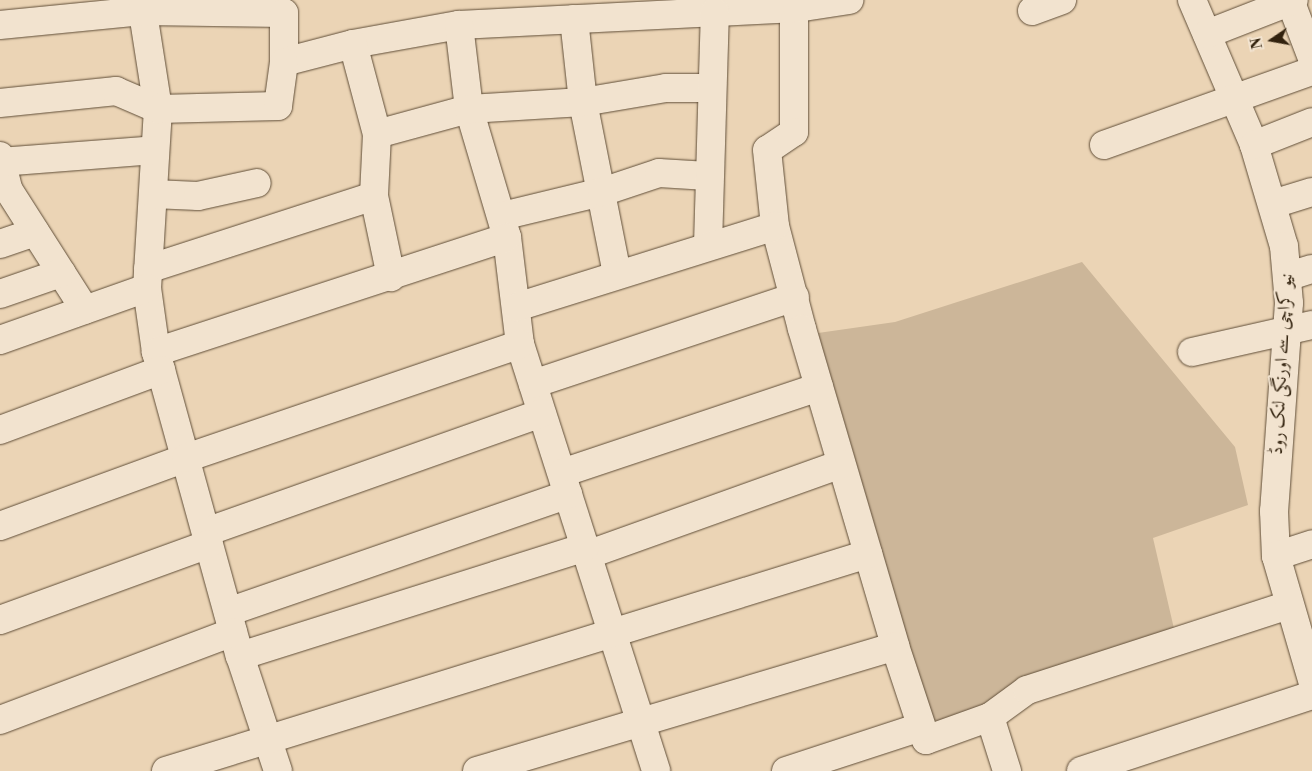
<!DOCTYPE html>
<meta charset="utf-8">
<style>
body{margin:0}
#map{position:relative;width:1312px;height:771px;overflow:hidden;background:#ebd4b5;font-family:"Libre Bodoni",Amiri,serif}
div>[style]{position:absolute}
[style*='--x']{left:calc(var(--x)*1px);top:calc(var(--y)*1px);width:calc(var(--w)*1px);rotate:calc(var(--a)*1deg)}
.green>*{inset:0;background:#ccb699}
.roads{filter:drop-shadow(0 0 1px #604e38) drop-shadow(0 0 1px #604e38)}
.minor>*{height:28px;margin:-14px;padding:0 14px;transform-origin:14px;border-radius:14px;background:#f2e3cf}
span{translate:-50% -50%;white-space:nowrap;text-align:center;line-height:1.15;-webkit-text-stroke:4px #f2e3cf;paint-order:stroke}
.street-label{font-size:18px;color:#32220e}
.north{position:absolute;left:1247px;top:15px;width:50px;height:50px;-webkit-text-stroke:4px #f2e3cf;paint-order:stroke;rotate:258deg;font-size:14px;font-weight:700;line-height:20px;text-align:center;color:#32220e}
.north::after{content:'';display:block;margin:auto;width:18px;height:22px;background:#32220e;clip-path:polygon(50% 0,100% 100%,50% 72%,0 100%)}
</style>
<div id="map">
<div class="green">
<div style="clip-path:polygon(1082px 262px,1235px 447px,1248px 505px,1153px 538px,1175px 633px,948px 725px,925px 716px,818px 333px,895px 322px)"></div>
</div>
<div class="roads">
<div class="minor">
<div style="--x:141;--y:0;--w:110;--a:81.1"></div>
<div style="--x:158;--y:109;--w:179;--a:93.5"></div>
<div style="--x:147;--y:288;--w:65;--a:82"></div>
<div style="--x:156;--y:352;--w:315;--a:74.6"></div>
<div style="--x:240;--y:656;--w:121;--a:71.7"></div>
<div style="--x:794;--y:0;--w:132;--a:90"></div>
<div style="--x:794;--y:132;--w:32;--a:146"></div>
<div style="--x:767;--y:150;--w:76;--a:84"></div>
<div style="--x:775;--y:226;--w:106;--a:75.3"></div>
<div style="--x:802;--y:329;--w:330;--a:73.6"></div>
<div style="--x:895;--y:646;--w:99;--a:71.7"></div>
<div style="--x:926;--y:740;--w:68;--a:-19.8"></div>
<div style="--x:990;--y:717;--w:46;--a:-36.1"></div>
<div style="--x:1027;--y:690;--w:275;--a:-18"></div>
<div style="--x:1192;--y:0;--w:158;--a:66.8"></div>
<div style="--x:1254;--y:145;--w:105;--a:73.5"></div>
<div style="--x:1284;--y:246;--w:57;--a:85"></div>
<div style="--x:1289;--y:303;--w:209;--a:94.1"></div>
<div style="--x:1274;--y:511;--w:45;--a:87.5"></div>
<div style="--x:1276;--y:556;--w:129;--a:73.8"></div>
<div style="--x:1290;--y:0;--w:62;--a:69.2"></div>
<div style="--x:1032;--y:11;--w:32;--a:-20"></div>
<div style="--x:574;--y:19;--w:83;--a:83.8"></div>
<div style="--x:583;--y:102;--w:174;--a:78.8"></div>
<div style="--x:0;--y:25;--w:143;--a:-5.6"></div>
<div style="--x:142;--y:11;--w:142;--a:0.8"></div>
<div style="--x:284;--y:13;--w:49;--a:90"></div>
<div style="--x:284;--y:62;--w:71;--a:-14.6"></div>
<div style="--x:353;--y:44;--w:108;--a:-10.2"></div>
<div style="--x:459;--y:25;--w:338;--a:-2.9"></div>
<div style="--x:797;--y:8;--w:53;--a:-8.7"></div>
<div style="--x:459;--y:25;--w:85;--a:83.2"></div>
<div style="--x:469;--y:109;--w:134;--a:73.5"></div>
<div style="--x:507;--y:237;--w:108;--a:83.1"></div>
<div style="--x:520;--y:344;--w:448;--a:72.3"></div>
<div style="--x:1207;--y:34;--w:93;--a:-21.3"></div>
<div style="--x:353;--y:44;--w:93;--a:75.1"></div>
<div style="--x:377;--y:134;--w:62;--a:92.8"></div>
<div style="--x:374;--y:196;--w:83;--a:78.1"></div>
<div style="--x:0;--y:103;--w:117;--a:-5.9"></div>
<div style="--x:116;--y:91;--w:46;--a:23.2"></div>
<div style="--x:158;--y:109;--w:120;--a:-1.4"></div>
<div style="--x:278;--y:106;--w:44;--a:-82.2"></div>
<div style="--x:377;--y:134;--w:95;--a:-15.2"></div>
<div style="--x:469;--y:109;--w:114;--a:-3.5"></div>
<div style="--x:583;--y:102;--w:84;--a:-9.6"></div>
<div style="--x:666;--y:88;--w:46;--a:0"></div>
<div style="--x:1104;--y:145;--w:221;--a:-19.6"></div>
<div style="--x:1254;--y:145;--w:62;--a:-21.6"></div>
<div style="--x:0;--y:156;--w:34;--a:76"></div>
<div style="--x:8;--y:189;--w:143;--a:57.5"></div>
<div style="--x:0;--y:162;--w:155;--a:-4.4"></div>
<div style="--x:153;--y:194;--w:45;--a:2.5"></div>
<div style="--x:198;--y:196;--w:60;--a:-12.4"></div>
<div style="--x:1273;--y:204;--w:41;--a:-17.1"></div>
<div style="--x:502;--y:216;--w:103;--a:-13.5"></div>
<div style="--x:602;--y:192;--w:60;--a:-18.4"></div>
<div style="--x:659;--y:173;--w:49;--a:3.5"></div>
<div style="--x:0;--y:244;--w:37;--a:-19"></div>
<div style="--x:708;--y:245;--w:233;--a:-88.3"></div>
<div style="--x:148;--y:269;--w:237;--a:-17.9"></div>
<div style="--x:1289;--y:276;--w:24;--a:-17"></div>
<div style="--x:0;--y:294;--w:65;--a:-19"></div>
<div style="--x:517;--y:307;--w:270;--a:-17.4"></div>
<div style="--x:0;--y:340;--w:156;--a:-19.5"></div>
<div style="--x:156;--y:352;--w:369;--a:-18.1"></div>
<div style="--x:1192;--y:352;--w:123;--a:-12.7"></div>
<div style="--x:533;--y:384;--w:276;--a:-18.4"></div>
<div style="--x:0;--y:430;--w:172;--a:-20.4"></div>
<div style="--x:562;--y:473;--w:271;--a:-18.5"></div>
<div style="--x:0;--y:526;--w:198;--a:-20.1"></div>
<div style="--x:186;--y:458;--w:353;--a:-18.8"></div>
<div style="--x:206;--y:532;--w:356;--a:-19.5"></div>
<div style="--x:587;--y:555;--w:270;--a:-19.7"></div>
<div style="--x:1276;--y:556;--w:38;--a:-18"></div>
<div style="--x:228;--y:612;--w:360;--a:-19.1"></div>
<div style="--x:0;--y:620;--w:222;--a:-20"></div>
<div style="--x:240;--y:656;--w:362;--a:-17.5"></div>
<div style="--x:990;--y:717;--w:57;--a:72.5"></div>
<div style="--x:0;--y:720;--w:249;--a:-20.7"></div>
<div style="--x:166;--y:771;--w:735;--a:-17.18"></div>
<div style="--x:477;--y:771;--w:436;--a:-16.6"></div>
<div style="--x:786;--y:771;--w:142;--a:-18.1"></div>
<div style="--x:1081;--y:771;--w:243;--a:-18.2"></div>
</div>
</div>
<div class="street-label">
<span style="left:1282px;top:364px;rotate:-87deg">نیو کراچی سے اورنگی لنک روڈ</span>
</div>
<div class="north">N</div>
</div>
